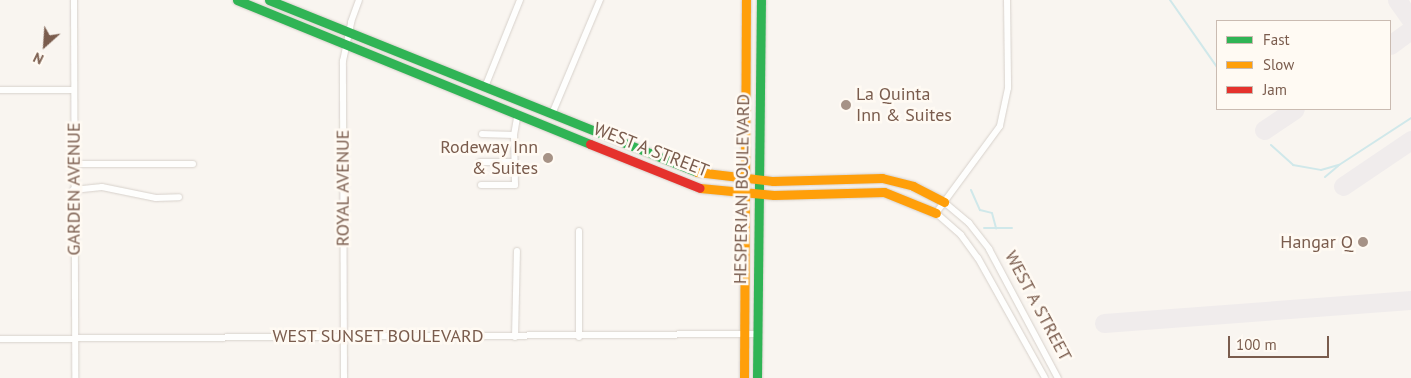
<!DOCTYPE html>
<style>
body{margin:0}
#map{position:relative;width:1411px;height:378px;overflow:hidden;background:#f9f5f0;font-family:"PT Sans",sans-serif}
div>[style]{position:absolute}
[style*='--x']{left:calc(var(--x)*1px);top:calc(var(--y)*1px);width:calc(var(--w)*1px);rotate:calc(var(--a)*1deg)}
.stream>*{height:2px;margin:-1px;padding:0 1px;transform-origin:1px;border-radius:1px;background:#d0e8ea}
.taxiway>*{height:19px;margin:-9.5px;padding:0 9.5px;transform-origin:9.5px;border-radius:9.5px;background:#f0ecec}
.roads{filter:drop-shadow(0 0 1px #d7d1cb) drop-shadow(0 0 1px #d7d1cb)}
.street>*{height:6px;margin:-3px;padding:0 3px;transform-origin:3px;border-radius:3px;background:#fefefd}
.fast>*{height:9px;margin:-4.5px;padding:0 4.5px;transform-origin:4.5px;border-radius:4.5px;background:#30b455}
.slow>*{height:9px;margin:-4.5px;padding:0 4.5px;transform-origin:4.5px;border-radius:4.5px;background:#ff9f0a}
.jam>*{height:9px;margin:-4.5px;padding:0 4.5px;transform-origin:4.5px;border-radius:4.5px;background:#e5322d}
.dots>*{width:14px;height:14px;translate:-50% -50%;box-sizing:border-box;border:2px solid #fffaf3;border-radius:50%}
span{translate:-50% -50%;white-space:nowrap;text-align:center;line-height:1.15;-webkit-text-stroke:5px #fffaf3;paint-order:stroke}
.poi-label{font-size:18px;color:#7a5c4d}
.left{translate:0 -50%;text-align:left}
.right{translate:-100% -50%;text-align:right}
.street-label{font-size:18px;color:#7a5c4d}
.legend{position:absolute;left:1216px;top:20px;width:175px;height:90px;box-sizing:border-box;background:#fffaf3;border:1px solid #cabbb1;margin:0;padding:6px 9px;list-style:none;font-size:15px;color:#7a5c4d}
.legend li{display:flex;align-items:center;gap:10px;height:25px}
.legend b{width:25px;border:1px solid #cabbb1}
.north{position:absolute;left:20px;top:20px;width:50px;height:50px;-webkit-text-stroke:4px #fffaf3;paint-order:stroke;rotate:206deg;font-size:14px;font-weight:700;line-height:20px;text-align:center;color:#7a5c4d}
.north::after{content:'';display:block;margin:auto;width:18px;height:22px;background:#7a5c4d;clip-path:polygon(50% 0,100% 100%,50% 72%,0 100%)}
.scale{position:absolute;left:1228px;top:336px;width:101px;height:22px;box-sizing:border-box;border:2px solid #7a5c4d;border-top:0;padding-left:6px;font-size:15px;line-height:18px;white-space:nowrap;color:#7a5c4d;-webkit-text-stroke:4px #fffaf3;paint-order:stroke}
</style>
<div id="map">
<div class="stream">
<div style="--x:1170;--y:0;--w:82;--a:55"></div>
<div style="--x:1271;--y:145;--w:30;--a:42"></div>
<div style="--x:1293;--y:165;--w:28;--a:10"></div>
<div style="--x:1321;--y:170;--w:19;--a:-16"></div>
<div style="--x:1339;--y:165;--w:86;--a:-33.1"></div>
<div style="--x:1325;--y:177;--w:17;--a:-40"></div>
<div style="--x:971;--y:190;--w:22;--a:66"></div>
<div style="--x:980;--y:210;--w:12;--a:14"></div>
<div style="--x:992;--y:213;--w:16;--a:75"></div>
<div style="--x:984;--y:228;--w:28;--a:0"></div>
</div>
<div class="taxiway">
<div style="--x:1397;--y:0;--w:24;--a:55"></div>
<div style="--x:1390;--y:45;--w:26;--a:-36"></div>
<div style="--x:1264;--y:130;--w:37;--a:-34"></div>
<div style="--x:1343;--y:186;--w:82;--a:-34.1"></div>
<div style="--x:1104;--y:323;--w:308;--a:-4.3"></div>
</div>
<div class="roads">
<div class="street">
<div style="--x:74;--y:0;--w:378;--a:89.8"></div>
<div style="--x:1007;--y:0;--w:88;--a:89.3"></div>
<div style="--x:1008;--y:88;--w:39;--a:102"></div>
<div style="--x:1000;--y:126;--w:108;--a:126.3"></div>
<div style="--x:936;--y:213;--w:33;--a:41"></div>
<div style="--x:961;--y:235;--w:29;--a:54"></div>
<div style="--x:978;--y:258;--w:137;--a:60.8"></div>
<div style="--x:485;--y:87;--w:94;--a:-68.1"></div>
<div style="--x:0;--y:90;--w:73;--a:0"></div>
<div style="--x:552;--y:114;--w:124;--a:-67.2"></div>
<div style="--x:482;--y:134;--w:32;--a:2"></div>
<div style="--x:480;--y:162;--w:35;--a:0"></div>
<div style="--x:73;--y:164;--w:120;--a:0"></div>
<div style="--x:481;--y:185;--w:34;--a:0"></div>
<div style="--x:515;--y:185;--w:50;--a:-91.1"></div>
<div style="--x:514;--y:135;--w:22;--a:-80"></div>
<div style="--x:73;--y:190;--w:29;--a:-6"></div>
<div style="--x:102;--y:187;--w:55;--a:11.5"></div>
<div style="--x:156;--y:198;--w:23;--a:-2"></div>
<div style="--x:944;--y:202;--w:33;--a:40"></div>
<div style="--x:969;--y:223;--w:33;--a:52"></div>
<div style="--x:989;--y:249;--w:146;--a:61.9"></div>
<div style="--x:515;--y:337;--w:86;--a:-88.7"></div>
<div style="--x:579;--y:337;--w:106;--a:-90"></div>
<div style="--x:0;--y:339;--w:756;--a:-0.38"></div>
<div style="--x:344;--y:378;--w:317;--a:-90.2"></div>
<div style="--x:343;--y:61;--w:40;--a:-78"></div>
<div style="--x:351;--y:22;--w:23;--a:-70"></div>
</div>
<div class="fast">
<div style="--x:237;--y:0;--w:381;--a:22.2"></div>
<div style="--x:269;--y:0;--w:461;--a:21.9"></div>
<div style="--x:757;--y:378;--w:378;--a:-89.4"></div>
</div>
<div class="slow">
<div style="--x:697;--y:172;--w:77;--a:6.8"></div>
<div style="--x:773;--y:181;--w:109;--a:-1.6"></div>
<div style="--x:882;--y:178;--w:32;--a:14"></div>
<div style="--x:913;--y:186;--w:35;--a:27"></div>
<div style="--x:700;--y:188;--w:74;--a:5.4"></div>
<div style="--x:774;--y:195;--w:110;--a:-1.6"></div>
<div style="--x:884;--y:192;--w:56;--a:22"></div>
<div style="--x:744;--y:378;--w:378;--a:-89.7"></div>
</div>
<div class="jam">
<div style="--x:590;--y:144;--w:118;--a:21.8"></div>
</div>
</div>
<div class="dots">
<div style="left:846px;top:105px;background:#a69286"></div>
<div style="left:548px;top:158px;background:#a69286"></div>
<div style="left:1363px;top:242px;background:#a69286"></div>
</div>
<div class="poi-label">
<span class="left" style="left:856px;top:105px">La Quinta<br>Inn &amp; Suites</span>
<span class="right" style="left:538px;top:158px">Rodeway Inn<br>&amp; Suites</span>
<span class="right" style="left:1353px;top:242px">Hangar Q</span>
</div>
<div class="street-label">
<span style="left:651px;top:150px;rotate:21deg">WEST A STREET</span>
<span style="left:343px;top:188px;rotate:-90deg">ROYAL AVENUE</span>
<span style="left:74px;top:189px;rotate:-90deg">GARDEN AVENUE</span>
<span style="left:742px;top:189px;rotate:-89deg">HESPERIAN BOULEVARD</span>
<span style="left:1038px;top:306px;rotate:62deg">WEST A STREET</span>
<span style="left:378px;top:336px">WEST SUNSET BOULEVARD</span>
</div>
<ul class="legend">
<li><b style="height:6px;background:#30b455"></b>Fast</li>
<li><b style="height:6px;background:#ff9f0a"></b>Slow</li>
<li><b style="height:6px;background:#e5322d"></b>Jam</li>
</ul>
<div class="north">N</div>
<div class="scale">100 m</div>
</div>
